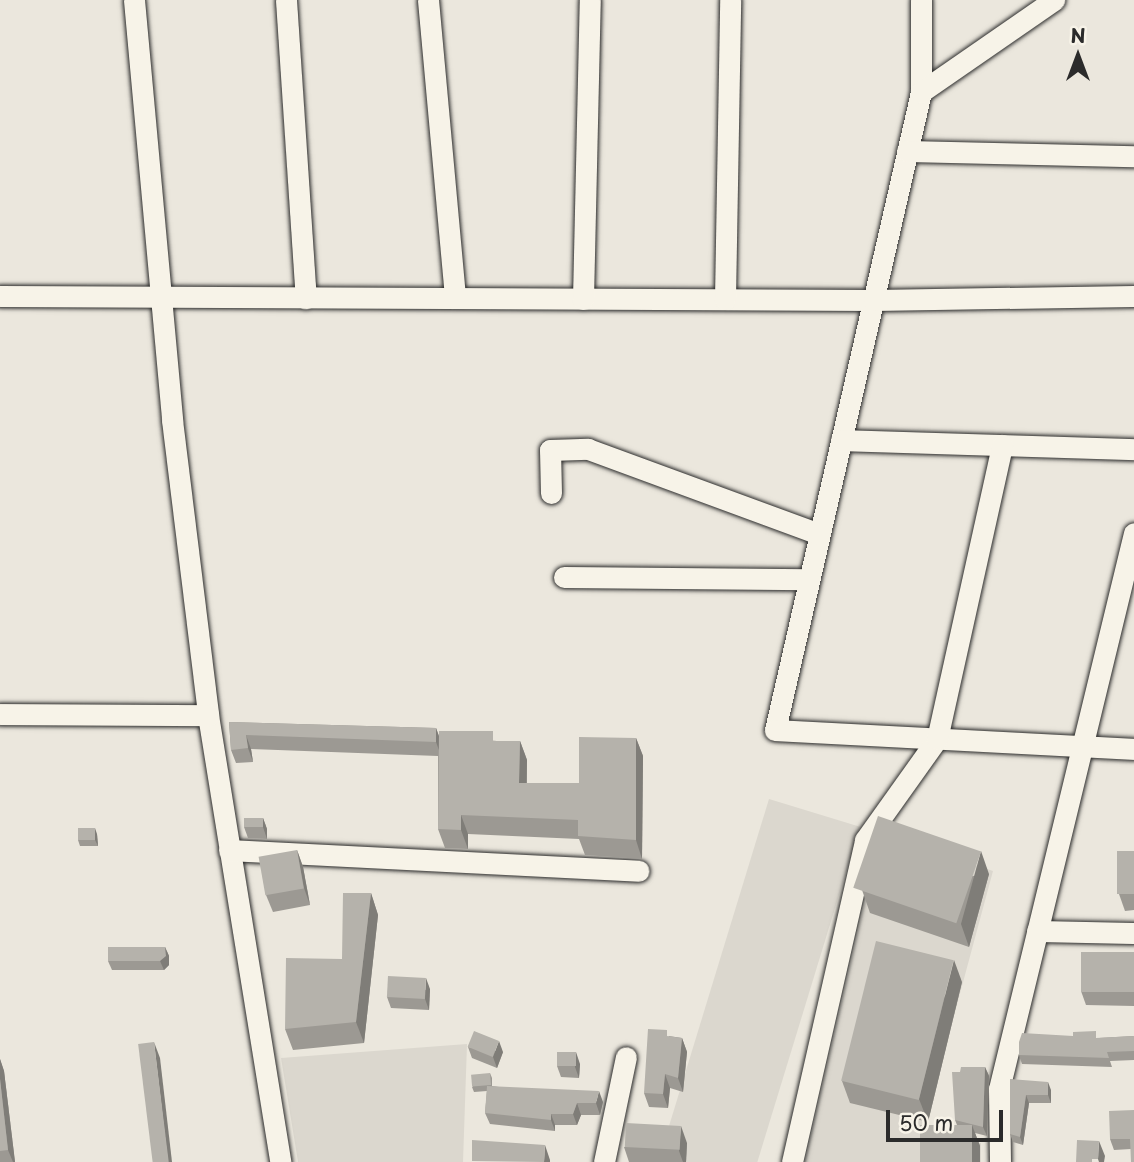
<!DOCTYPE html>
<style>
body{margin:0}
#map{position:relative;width:1134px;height:1162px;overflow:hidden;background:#ebe7dd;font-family:"Playpen Sans",sans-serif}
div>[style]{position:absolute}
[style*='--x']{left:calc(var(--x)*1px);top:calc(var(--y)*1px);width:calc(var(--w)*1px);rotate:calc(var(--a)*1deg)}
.built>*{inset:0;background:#dbd7ce;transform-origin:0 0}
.roads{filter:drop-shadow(0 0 2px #2b2b2b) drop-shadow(0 0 2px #2b2b2b)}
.minor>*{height:21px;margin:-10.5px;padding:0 10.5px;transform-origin:10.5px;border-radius:10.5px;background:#f7f3e8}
.wall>*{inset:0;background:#9c9993}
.shaded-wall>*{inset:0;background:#7f7d78}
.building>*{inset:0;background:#b5b2ab;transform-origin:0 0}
span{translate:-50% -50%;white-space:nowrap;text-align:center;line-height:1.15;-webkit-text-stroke:7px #f7f3e8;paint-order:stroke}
.north{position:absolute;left:1043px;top:21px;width:70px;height:70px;-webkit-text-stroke:5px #f7f3e8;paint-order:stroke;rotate:0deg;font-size:19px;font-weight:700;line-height:28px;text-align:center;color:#2b2b2b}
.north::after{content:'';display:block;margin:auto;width:24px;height:32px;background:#2b2b2b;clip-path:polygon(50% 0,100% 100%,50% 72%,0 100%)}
.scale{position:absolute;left:886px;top:1110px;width:117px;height:32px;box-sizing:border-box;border:4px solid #2b2b2b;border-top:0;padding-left:9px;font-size:21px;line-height:24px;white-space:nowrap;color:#2b2b2b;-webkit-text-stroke:5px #f7f3e8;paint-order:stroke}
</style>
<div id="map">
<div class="built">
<div style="left:769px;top:799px;width:95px;height:373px;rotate:17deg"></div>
<div style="clip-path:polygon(881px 833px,993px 871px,920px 1142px,981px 1143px,981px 1162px,805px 1162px)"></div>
<div style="clip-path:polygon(467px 1044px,463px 1162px,298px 1162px,281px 1058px)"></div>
</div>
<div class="roads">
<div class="minor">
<div style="--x:134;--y:0;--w:422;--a:84.8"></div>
<div style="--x:172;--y:420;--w:297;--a:83"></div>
<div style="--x:208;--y:715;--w:453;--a:80.8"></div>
<div style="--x:286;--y:0;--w:299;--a:86.2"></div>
<div style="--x:428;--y:0;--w:299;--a:84.8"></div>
<div style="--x:921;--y:0;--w:92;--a:90"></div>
<div style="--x:921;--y:92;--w:654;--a:102.89"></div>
<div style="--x:775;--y:730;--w:360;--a:3"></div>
<div style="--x:921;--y:92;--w:162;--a:-34.7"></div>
<div style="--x:907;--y:151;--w:227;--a:1.3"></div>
<div style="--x:0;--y:296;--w:874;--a:0.26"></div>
<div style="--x:874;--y:300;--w:260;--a:-0.9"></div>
<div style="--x:583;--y:299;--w:299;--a:-88.7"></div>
<div style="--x:725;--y:299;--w:299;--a:-89"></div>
<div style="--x:841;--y:440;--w:293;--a:1.8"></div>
<div style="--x:551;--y:493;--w:43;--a:-91.3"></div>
<div style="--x:550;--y:450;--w:38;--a:-2"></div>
<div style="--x:588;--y:449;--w:246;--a:20.2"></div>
<div style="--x:564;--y:577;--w:245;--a:0.5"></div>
<div style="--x:0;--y:714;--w:208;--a:0.3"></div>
<div style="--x:229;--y:850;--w:410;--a:2.9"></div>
<div style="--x:1037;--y:931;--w:97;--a:1.2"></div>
<div style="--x:604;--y:1162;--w:107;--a:-78.2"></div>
<div style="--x:792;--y:1162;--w:330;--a:-77.2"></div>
<div style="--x:865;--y:840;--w:124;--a:-54.5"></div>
<div style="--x:937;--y:739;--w:301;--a:-77.5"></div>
<div style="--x:1000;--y:1162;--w:73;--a:-90.8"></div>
<div style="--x:999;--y:1089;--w:572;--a:-76.35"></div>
</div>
</div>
<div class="wall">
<div style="clip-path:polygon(229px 722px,436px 728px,439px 736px,497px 741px,520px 741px,527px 760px,527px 783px,579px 783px,636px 738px,643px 756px,642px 859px,585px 855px,579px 839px,468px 834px,468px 849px,445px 848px,438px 829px,438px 756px,251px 749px,253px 762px,236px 763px,231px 750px)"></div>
<div style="clip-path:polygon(263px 818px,267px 829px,267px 839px,248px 838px,244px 827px)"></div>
<div style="clip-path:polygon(97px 834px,98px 846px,80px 846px,78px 840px)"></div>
<div style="clip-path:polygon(297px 850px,303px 867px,310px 905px,273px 912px,266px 895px)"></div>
<div style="clip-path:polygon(1134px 851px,1134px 910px,1125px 911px,1119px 894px)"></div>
<div style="clip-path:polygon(989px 874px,969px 947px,870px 913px,862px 890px)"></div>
<div style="clip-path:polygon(371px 893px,378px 915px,364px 1043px,293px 1050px,285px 1029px,342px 959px)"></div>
<div style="clip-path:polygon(165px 947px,169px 956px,169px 965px,164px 970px,112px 970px,108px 961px)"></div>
<div style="clip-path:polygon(1134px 952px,1134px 1006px,1086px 1005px,1081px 991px)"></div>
<div style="clip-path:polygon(962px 982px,928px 1122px,850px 1103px,842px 1081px)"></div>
<div style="clip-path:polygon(430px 989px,429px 1010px,391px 1008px,387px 997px)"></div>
<div style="clip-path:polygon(669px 1036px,682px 1038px,687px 1052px,683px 1092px,670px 1088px,668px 1108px,649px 1107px,644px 1093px)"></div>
<div style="clip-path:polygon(1134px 1036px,1134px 1060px,1110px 1061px,1112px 1067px,1022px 1064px,1019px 1055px,1099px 1038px)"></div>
<div style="clip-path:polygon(468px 1047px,503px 1052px,497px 1068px,472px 1058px)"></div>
<div style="clip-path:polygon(0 1059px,4px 1071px,15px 1162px,0 1162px)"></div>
<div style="clip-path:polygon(580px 1064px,579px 1078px,561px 1077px,557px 1066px)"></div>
<div style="clip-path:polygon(985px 1067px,989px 1076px,987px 1136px,975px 1133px,980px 1146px,980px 1162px,920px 1162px,957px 1125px,955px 1120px,960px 1072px)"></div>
<div style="clip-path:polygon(490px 1073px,492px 1078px,492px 1086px,603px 1102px,600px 1115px,581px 1115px,577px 1125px,555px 1125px,555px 1131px,490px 1124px,485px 1113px,487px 1091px,474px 1092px,472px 1087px)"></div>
<div style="clip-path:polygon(1010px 1079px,1051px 1090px,1051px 1103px,1029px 1103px,1023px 1145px,1013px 1142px,1010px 1134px)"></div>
<div style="clip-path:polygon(1134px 1110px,1131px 1149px,1114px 1150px,1110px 1139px)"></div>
<div style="clip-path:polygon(687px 1143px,686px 1162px,629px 1162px,624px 1147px)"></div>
</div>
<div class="shaded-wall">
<div style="clip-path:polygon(436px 728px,441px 742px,441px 756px,436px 742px)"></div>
<div style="clip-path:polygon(246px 735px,251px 749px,253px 762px,248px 748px)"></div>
<div style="clip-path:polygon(636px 738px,643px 756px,642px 859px,636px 840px)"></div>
<div style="clip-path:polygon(520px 741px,527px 760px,526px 802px,519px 783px)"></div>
<div style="clip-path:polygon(461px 815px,468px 834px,468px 849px,461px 830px)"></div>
<div style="clip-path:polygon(263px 818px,267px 829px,267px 839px,263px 827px)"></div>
<div style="clip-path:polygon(95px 828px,97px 834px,98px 846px,95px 840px)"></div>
<div style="clip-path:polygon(297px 850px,303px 867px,310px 905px,304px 888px)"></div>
<div style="clip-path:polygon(981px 851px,989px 874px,969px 947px,961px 924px)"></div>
<div style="clip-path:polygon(371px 893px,378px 915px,364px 1043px,356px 1022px)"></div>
<div style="clip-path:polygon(165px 947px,169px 956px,169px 965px,164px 970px,160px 961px)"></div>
<div style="clip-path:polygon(954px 960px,962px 982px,928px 1122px,919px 1099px)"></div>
<div style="clip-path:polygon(426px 978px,430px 989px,429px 1010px,425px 999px)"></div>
<div style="clip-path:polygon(682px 1038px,687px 1052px,683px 1092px,678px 1078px)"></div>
<div style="clip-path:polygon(499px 1041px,503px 1052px,497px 1068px,493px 1057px)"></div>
<div style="clip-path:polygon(154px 1042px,160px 1058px,172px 1162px,168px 1162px)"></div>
<div style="clip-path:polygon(576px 1052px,580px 1064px,579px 1078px,575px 1067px)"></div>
<div style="clip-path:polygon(0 1059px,4px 1071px,15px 1162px,13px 1162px,8px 1150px,0 1079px)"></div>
<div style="clip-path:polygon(985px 1067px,989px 1076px,987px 1136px,983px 1127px)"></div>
<div style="clip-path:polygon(665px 1074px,670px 1088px,668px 1108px,663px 1094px)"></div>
<div style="clip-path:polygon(1048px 1082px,1051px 1090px,1051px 1103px,1048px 1095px)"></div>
<div style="clip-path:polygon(599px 1091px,603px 1102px,600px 1115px,596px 1103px)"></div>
<div style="clip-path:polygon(1026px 1095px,1029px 1103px,1023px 1145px,1020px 1137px)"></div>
<div style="clip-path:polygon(577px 1103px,581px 1115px,577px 1125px,573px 1114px)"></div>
<div style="clip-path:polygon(551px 1114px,555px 1125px,555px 1131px,551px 1120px)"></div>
<div style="clip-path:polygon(972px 1125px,980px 1146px,980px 1162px,972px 1162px)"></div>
<div style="clip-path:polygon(681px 1126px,687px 1143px,686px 1162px,683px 1162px,679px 1151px)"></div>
<div style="clip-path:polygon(1099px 1141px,1105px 1156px,1104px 1162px,1099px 1162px,1098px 1159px)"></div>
<div style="clip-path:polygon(545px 1145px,550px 1160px,550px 1162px,544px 1162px)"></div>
</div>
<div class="building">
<div style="clip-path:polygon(229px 722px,436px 728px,436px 742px,246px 735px,248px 748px,231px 750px)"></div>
<div style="clip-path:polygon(439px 731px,493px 731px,493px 741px,520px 741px,519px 783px,579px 783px,579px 737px,636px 738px,636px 840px,578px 836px,578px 820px,461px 815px,461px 830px,438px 829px)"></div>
<div style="left:878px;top:816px;width:109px;height:76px;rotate:19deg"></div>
<div style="left:244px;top:818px;width:19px;height:9px"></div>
<div style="left:95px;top:828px;width:12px;height:17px;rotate:90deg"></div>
<div style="left:297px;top:850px;width:39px;height:39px;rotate:80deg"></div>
<div style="left:1117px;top:851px;width:17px;height:43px"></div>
<div style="clip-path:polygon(343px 893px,371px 893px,356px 1022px,285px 1029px,286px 958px,342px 959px)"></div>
<div style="left:876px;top:941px;width:80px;height:144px;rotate:14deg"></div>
<div style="clip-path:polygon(108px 947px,165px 947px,166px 956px,160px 961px,108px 961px)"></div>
<div style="left:1134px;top:952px;width:40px;height:53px;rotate:90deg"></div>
<div style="left:388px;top:976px;width:38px;height:21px;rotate:3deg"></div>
<div style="clip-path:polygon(648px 1029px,667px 1030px,667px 1036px,682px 1038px,678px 1078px,665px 1074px,663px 1094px,644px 1093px)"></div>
<div style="left:474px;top:1031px;width:27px;height:17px;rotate:22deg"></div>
<div style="clip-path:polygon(1096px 1031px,1096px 1038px,1134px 1036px,1134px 1051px,1107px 1052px,1109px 1058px,1019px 1055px,1019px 1042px,1022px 1033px,1073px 1036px,1073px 1032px)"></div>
<div style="left:154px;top:1042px;width:121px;height:16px;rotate:83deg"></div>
<div style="left:557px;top:1052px;width:19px;height:14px"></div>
<div style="clip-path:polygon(961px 1067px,985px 1067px,983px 1127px,955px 1120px,952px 1072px,960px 1072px)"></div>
<div style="left:490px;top:1073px;width:12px;height:19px;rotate:85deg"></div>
<div style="clip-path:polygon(0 1079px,8px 1150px,0 1151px)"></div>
<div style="clip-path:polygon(1010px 1079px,1048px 1082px,1048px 1095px,1026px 1095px,1020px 1137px,1010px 1134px)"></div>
<div style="clip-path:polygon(487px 1086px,599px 1091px,596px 1103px,577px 1103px,573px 1114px,551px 1114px,551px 1120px,485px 1113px)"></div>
<div style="clip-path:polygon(1134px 1110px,1134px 1162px,1131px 1162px,1130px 1139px,1110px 1139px,1109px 1111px)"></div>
<div style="left:626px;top:1123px;width:55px;height:24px;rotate:3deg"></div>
<div style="left:920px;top:1125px;width:52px;height:37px"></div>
<div style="clip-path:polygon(472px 1140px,545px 1145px,544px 1162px,472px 1161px)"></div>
<div style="clip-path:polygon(1077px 1140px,1099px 1141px,1098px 1159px,1092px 1159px,1092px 1162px,1076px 1162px)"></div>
</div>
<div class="north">N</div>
<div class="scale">50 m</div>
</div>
